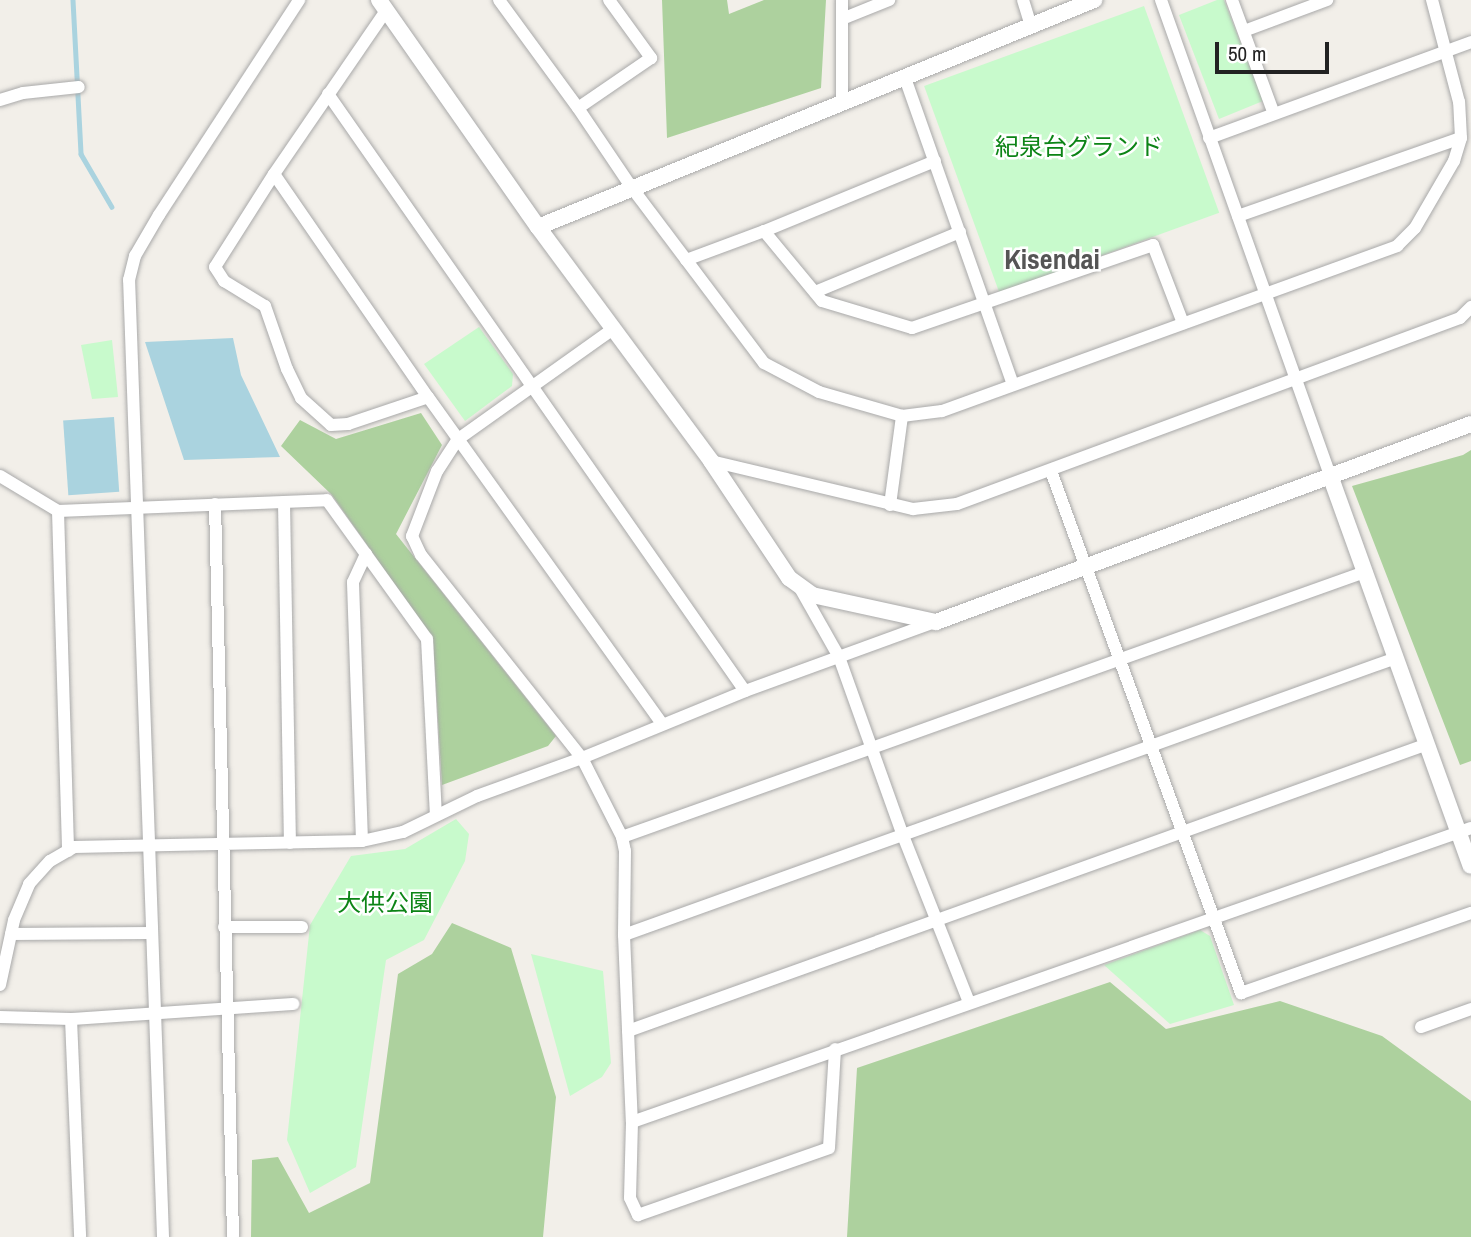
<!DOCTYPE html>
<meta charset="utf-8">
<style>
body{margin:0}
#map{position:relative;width:1471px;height:1237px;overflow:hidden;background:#f2efe9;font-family:"Archivo Narrow","Noto Sans JP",sans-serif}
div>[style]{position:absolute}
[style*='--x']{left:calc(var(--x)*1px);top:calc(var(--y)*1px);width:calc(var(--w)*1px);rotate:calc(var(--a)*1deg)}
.forest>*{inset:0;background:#add19e}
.park>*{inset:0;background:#c8facc;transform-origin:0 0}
.water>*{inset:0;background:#aad3df;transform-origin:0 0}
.stream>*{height:4.5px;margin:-2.25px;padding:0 2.25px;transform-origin:2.25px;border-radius:2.25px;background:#aad3df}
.roads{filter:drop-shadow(0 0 2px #a9a9a9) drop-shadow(0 0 2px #a9a9a9)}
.minor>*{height:12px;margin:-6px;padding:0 6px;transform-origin:6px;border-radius:6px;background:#fff}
.tertiary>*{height:16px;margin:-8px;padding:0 8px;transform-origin:8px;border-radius:8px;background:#fff}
span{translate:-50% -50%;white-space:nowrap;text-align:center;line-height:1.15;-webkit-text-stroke:5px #fff;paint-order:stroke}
.park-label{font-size:24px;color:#0c8416}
.quarter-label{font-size:28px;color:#555;font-weight:700}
.scale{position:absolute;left:1215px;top:42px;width:114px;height:32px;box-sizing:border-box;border:4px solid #222;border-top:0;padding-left:9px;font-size:21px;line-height:24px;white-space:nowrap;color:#222;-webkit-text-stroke:5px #fff;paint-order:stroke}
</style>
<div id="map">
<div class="forest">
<div style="clip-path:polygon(662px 0,727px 0,729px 14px,764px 0,826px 0,821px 88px,667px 138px)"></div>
<div style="clip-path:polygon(421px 413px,442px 445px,396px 534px,556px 736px,548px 746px,442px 785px,433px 639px,332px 495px,281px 446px,300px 420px,336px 439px)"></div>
<div style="clip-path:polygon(1471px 450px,1471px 761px,1460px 765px,1352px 486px,1463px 455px)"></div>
<div style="clip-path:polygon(452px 923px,511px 948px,556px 1097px,543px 1237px,251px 1237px,252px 1160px,278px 1157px,309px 1213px,370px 1183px,398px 974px,432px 954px)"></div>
<div style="clip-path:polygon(1110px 982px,1166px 1029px,1280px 1001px,1382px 1036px,1471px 1101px,1471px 1237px,847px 1237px,857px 1068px)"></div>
</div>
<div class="park">
<div style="clip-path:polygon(1217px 0,1224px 0,1263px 101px,1219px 119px,1179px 15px)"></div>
<div style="left:1144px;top:6px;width:220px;height:234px;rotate:70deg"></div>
<div style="clip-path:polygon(479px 327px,513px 374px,512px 386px,465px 421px,424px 364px)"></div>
<div style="clip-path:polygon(112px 340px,118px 397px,92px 399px,81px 345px)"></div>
<div style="clip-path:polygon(456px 819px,469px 834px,465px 861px,424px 940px,386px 960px,356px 1167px,310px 1193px,287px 1140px,310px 925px,351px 856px,405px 849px)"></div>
<div style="clip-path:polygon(1200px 930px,1210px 936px,1234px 1005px,1170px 1024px,1104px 965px)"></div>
<div style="clip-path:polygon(531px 954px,603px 971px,611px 1063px,602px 1077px,570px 1096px)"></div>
</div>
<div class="water">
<div style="clip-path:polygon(233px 338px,241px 375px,280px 457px,184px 460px,145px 342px)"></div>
<div style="left:114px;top:417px;width:75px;height:51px;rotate:86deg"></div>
</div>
<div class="stream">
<div style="--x:73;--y:0;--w:154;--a:87"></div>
<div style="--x:81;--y:154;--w:61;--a:59.7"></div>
</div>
<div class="roads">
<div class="minor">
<div style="--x:499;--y:0;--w:134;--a:53.8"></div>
<div style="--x:609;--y:0;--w:72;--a:54.1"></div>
<div style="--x:651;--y:58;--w:88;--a:145.6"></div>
<div style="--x:578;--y:108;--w:97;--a:56"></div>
<div style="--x:632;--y:188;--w:219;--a:53"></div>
<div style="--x:764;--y:363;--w:62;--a:27.8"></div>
<div style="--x:819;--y:392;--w:86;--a:16.1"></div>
<div style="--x:902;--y:416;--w:40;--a:-7.1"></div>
<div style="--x:942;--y:411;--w:484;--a:-19.9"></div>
<div style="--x:1397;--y:246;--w:25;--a:-45"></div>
<div style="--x:1415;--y:228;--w:78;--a:-59.8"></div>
<div style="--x:1454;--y:161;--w:24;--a:-73"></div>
<div style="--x:1461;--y:138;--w:36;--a:-93"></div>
<div style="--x:1459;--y:102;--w:106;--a:-104.8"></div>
<div style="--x:842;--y:0;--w:103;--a:90"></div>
<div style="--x:1023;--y:0;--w:27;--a:73"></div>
<div style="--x:1161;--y:0;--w:507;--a:70.42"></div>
<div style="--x:1232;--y:0;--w:121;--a:69.8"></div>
<div style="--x:385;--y:12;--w:196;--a:124.4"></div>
<div style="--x:274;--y:174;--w:110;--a:122.4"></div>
<div style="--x:215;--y:267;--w:17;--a:57"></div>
<div style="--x:224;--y:281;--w:48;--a:31.4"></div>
<div style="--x:265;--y:306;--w:67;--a:70.8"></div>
<div style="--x:287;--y:369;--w:32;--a:64"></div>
<div style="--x:301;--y:398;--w:40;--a:42"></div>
<div style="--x:331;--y:425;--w:17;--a:-3"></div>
<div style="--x:348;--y:424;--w:84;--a:-18.6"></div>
<div style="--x:842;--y:19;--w:51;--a:-22"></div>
<div style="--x:1244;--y:31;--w:89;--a:-20.5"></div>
<div style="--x:905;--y:78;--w:325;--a:70.6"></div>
<div style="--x:328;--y:94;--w:728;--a:55.07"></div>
<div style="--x:0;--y:100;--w:24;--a:-17"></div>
<div style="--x:23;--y:93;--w:56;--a:-6.1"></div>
<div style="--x:1209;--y:138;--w:279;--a:-20.1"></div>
<div style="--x:935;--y:161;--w:185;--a:157.7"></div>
<div style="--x:764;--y:231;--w:91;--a:50.4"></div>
<div style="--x:822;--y:301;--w:94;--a:16.7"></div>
<div style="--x:912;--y:328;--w:255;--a:-19"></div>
<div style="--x:1153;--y:245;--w:84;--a:69"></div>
<div style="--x:274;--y:174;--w:271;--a:55.4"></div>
<div style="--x:428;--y:397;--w:402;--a:54.4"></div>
<div style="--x:1238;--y:216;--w:236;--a:-19.3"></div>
<div style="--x:686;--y:260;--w:83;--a:-20.4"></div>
<div style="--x:815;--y:292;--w:157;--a:-22.5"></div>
<div style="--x:613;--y:329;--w:190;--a:144.6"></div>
<div style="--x:458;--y:439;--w:38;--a:123"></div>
<div style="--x:437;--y:471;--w:70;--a:111"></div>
<div style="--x:412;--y:536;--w:21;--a:65"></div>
<div style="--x:421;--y:555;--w:259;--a:51.6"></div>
<div style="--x:582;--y:758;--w:89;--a:63.1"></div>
<div style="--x:622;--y:837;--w:14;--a:78"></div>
<div style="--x:625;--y:851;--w:84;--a:90.7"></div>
<div style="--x:624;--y:935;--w:187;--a:87.6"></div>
<div style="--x:632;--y:1122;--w:76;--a:91.5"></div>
<div style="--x:630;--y:1198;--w:19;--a:65"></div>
<div style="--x:638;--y:1215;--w:202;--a:-19.3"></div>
<div style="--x:829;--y:1148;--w:99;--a:-86.5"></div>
<div style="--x:711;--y:461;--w:208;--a:13.4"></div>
<div style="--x:913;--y:509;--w:44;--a:-6.5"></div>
<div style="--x:957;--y:504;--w:536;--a:-20.29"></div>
<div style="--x:1460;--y:318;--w:16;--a:-45"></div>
<div style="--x:1051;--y:471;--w:556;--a:70"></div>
<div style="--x:1241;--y:993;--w:244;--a:-19.2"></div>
<div style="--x:0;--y:476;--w:68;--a:31.1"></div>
<div style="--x:58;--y:511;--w:269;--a:-2.3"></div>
<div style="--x:327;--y:500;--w:171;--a:54.3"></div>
<div style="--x:427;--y:639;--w:175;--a:87.1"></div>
<div style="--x:284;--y:502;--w:341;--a:89"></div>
<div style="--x:215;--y:504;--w:733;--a:88.59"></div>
<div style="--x:890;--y:505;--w:90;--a:-82.3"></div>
<div style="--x:58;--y:511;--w:340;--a:88.3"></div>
<div style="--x:800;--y:588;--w:79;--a:60.5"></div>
<div style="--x:839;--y:657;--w:187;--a:70.3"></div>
<div style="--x:902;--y:833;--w:182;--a:68.4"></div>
<div style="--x:622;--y:837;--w:789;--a:-19.63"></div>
<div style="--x:362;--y:841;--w:259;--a:-92"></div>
<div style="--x:353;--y:582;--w:31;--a:-65"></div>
<div style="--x:224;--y:927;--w:78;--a:0"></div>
<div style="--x:11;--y:934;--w:140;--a:-0.4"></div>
<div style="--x:624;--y:935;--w:820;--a:-19.74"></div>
<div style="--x:0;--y:985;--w:66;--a:-77.8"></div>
<div style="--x:14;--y:920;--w:39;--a:-67"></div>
<div style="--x:29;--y:884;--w:31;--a:-48"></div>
<div style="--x:50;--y:861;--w:28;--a:-30"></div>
<div style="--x:74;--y:847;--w:288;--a:-1.2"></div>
<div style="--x:362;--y:841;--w:42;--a:-12.4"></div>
<div style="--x:403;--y:832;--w:82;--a:-25.9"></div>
<div style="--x:477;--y:796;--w:112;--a:-19.9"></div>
<div style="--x:582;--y:758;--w:176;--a:-22.3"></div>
<div style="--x:745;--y:691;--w:202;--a:-20"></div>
<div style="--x:0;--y:1017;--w:71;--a:1.6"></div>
<div style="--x:71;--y:1019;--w:223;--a:-3.9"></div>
<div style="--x:71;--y:1019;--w:218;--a:87.6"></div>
<div style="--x:1421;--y:1027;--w:53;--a:-19.8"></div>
<div style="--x:628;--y:1031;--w:850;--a:-19.74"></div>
<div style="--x:632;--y:1122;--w:889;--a:-19.31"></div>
<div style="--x:163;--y:1237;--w:958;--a:-92.03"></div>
<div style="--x:129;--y:280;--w:25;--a:-76"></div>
<div style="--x:135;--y:256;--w:48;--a:-59.7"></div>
<div style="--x:159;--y:215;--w:257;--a:-56.9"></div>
</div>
<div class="tertiary">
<div style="--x:379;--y:0;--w:277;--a:55"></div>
<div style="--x:538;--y:227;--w:291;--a:53.5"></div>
<div style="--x:711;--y:461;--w:141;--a:56.3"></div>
<div style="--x:789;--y:578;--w:29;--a:36"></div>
<div style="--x:812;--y:595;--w:127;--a:12.3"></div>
<div style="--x:936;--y:622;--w:570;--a:-20.31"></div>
<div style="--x:538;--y:227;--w:601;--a:-22.21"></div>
<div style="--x:1331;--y:478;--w:412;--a:70.2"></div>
</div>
</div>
<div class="park-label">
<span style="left:1079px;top:147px">紀泉台グランド</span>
<span style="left:385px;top:903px">大供公園</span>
</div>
<div class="quarter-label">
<span style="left:1052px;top:259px">Kisendai</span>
</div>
<div class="scale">50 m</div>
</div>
